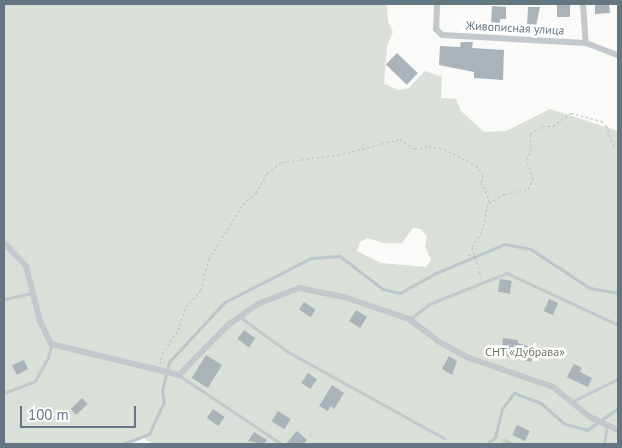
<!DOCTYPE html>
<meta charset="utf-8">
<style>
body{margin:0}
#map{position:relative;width:622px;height:448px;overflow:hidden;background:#fafaf8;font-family:"PT Sans",sans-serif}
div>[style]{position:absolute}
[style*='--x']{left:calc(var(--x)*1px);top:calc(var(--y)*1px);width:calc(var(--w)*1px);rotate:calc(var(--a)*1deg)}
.green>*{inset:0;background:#dadfd7}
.stream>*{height:2.5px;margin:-1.25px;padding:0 1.25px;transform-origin:1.25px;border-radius:1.25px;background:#bbc7cb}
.building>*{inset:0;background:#aab3b9;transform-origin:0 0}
.path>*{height:1px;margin-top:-0.5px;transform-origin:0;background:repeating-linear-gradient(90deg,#bbbfc2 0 2.5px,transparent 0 5px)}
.lane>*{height:3px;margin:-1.5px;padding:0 1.5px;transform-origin:1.5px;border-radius:1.5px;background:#c3c8cc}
.street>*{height:6px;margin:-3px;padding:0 3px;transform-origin:3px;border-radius:3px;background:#c3c8cc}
span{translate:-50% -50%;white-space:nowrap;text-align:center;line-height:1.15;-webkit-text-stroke:5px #fff;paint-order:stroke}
.street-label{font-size:12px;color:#657683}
.park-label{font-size:12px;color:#687a64}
.frame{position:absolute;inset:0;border:5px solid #657683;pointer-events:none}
.scale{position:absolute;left:20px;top:406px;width:116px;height:22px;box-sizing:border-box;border:2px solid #657683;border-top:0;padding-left:6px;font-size:15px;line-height:18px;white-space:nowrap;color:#657683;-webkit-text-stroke:4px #fff;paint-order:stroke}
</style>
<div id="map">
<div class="green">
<div style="clip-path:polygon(evenodd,4px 4px,387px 4px,388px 21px,393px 32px,387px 46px,384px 84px,399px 90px,409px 88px,425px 71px,442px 77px,441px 98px,456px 99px,461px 111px,484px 132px,506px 131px,550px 109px,618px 131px,618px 444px,153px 444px,143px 438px,131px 444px,4px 444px,4px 4px,413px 228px,421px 229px,427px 237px,425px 246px,431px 260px,426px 267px,381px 263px,357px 251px,360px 242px,367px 238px,384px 243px,402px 243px,413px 228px)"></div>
</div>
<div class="stream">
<div style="--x:122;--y:444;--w:29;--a:-20"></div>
<div style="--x:149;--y:434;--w:35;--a:-65"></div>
<div style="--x:164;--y:402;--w:11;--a:-100"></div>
<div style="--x:162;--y:391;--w:30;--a:-76"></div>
<div style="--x:169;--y:362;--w:82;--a:-47"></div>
<div style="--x:225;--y:302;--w:97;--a:-27.1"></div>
<div style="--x:311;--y:258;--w:29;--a:-4"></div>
<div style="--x:340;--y:256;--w:54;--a:37.5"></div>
<div style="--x:383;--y:289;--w:17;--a:13"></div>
<div style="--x:400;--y:293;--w:39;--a:-29"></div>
<div style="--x:434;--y:274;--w:77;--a:-22.9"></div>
<div style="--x:505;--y:244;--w:26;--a:11"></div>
<div style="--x:531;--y:249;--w:71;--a:33.5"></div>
<div style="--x:590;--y:288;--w:28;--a:10"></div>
<div style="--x:487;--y:444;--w:11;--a:-41"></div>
<div style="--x:495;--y:437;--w:29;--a:-76"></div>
<div style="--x:502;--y:409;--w:20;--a:-53"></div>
<div style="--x:514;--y:393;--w:29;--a:20"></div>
<div style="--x:541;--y:403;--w:32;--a:41"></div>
<div style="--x:565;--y:424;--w:23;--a:15"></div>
<div style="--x:587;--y:430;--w:38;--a:-35"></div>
</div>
<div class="building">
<div style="left:570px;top:4px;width:13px;height:13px;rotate:90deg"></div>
<div style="clip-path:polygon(595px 4px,609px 4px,610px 13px,595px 14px)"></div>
<div style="clip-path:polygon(492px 6px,506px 7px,506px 19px,500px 19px,500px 25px,491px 25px)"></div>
<div style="clip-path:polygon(528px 7px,540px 7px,536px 26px,527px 26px)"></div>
<div style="clip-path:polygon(461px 42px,473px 42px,472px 48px,504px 50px,503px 80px,474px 78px,474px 72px,439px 65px,440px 46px,460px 47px)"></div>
<div style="left:397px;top:53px;width:29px;height:16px;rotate:44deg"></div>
<div style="left:500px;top:279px;width:12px;height:13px;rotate:9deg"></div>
<div style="left:549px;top:299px;width:10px;height:13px;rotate:24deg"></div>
<div style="left:304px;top:302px;width:14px;height:9px;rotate:34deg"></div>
<div style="left:356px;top:310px;width:13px;height:13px;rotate:32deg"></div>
<div style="left:244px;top:330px;width:14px;height:11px;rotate:36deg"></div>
<div style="clip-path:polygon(503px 338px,518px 340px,518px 343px,536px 349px,531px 362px,501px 355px)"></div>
<div style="left:206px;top:355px;width:19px;height:27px;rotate:32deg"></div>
<div style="clip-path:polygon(449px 356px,457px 361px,452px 375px,442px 369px)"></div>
<div style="clip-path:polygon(24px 360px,28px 369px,17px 375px,12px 365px)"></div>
<div style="clip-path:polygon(574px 364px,582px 368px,580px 372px,592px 378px,588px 387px,567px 377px)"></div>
<div style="left:308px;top:373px;width:11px;height:12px;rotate:34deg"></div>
<div style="clip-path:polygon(332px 385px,344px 393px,334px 409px,331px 406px,328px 411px,319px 406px)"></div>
<div style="left:82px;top:398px;width:8px;height:16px;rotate:45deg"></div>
<div style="left:213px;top:409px;width:14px;height:11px;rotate:34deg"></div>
<div style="left:278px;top:411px;width:15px;height:12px;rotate:32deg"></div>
<div style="left:517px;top:425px;width:14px;height:11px;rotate:25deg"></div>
<div style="clip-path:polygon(297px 431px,307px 440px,303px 444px,286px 444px)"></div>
<div style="clip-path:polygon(254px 432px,267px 440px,264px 444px,248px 441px)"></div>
</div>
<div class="path">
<div style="--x:489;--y:203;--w:17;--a:-31"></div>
<div style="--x:504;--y:194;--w:25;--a:-12"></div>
<div style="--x:528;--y:189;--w:11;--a:-63"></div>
<div style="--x:533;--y:179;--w:21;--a:-109"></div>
<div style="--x:526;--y:159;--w:9;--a:-58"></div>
<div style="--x:531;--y:151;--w:17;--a:-93"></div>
<div style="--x:530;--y:134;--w:14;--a:-34"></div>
<div style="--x:542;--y:126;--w:11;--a:0"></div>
<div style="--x:553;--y:126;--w:22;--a:-36"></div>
<div style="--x:571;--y:113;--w:31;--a:15"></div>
<div style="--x:601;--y:121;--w:6;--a:39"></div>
<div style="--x:606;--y:125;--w:20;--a:70"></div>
<div style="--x:613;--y:144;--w:6;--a:39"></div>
<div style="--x:468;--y:255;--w:7;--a:8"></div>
<div style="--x:160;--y:364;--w:10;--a:-79"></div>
<div style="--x:162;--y:354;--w:29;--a:-56"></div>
<div style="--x:178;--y:330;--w:24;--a:-71"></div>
<div style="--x:186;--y:307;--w:23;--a:-49"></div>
<div style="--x:201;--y:290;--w:32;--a:-76"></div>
<div style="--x:209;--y:259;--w:65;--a:-58.3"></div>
<div style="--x:243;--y:204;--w:17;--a:-40"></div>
<div style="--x:256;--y:193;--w:23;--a:-61"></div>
<div style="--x:267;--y:173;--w:19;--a:-36"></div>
<div style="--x:282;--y:162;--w:56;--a:-7.1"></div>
<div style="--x:338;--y:155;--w:64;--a:-14.5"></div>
<div style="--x:400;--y:139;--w:18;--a:34"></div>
<div style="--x:415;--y:149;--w:14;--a:-12"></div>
<div style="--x:429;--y:146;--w:15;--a:11"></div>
<div style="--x:444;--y:149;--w:36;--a:27"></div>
<div style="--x:476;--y:165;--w:12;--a:55"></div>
<div style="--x:483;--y:175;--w:7;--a:106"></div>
<div style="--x:481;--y:182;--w:19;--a:65"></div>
<div style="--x:489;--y:199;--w:34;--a:102"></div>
<div style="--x:482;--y:232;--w:18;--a:124"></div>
<div style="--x:472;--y:247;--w:31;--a:73"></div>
</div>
<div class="lane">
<div style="--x:4;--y:299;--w:30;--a:-12"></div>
<div style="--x:240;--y:317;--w:59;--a:36.1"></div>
<div style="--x:288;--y:352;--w:178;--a:28.9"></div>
<div style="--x:410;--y:319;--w:24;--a:-38"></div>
<div style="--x:429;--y:304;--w:84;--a:-21.7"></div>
<div style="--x:507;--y:273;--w:123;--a:25.1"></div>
<div style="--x:180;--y:376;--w:120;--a:33.8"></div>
<div style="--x:4;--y:393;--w:33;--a:-21"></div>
<div style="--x:35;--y:381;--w:26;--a:-61"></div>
<div style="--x:48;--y:358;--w:13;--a:-77"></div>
<div style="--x:573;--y:401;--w:50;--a:-26.1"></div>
<div style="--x:504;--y:440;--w:9;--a:27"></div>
<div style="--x:604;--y:444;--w:18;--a:-81"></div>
</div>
<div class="street">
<div style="--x:437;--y:4;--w:25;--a:92"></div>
<div style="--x:436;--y:29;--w:8;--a:45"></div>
<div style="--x:442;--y:35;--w:144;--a:3.2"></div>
<div style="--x:586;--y:43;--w:34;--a:21"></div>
<div style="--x:583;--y:4;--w:39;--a:86"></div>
<div style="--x:4;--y:243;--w:32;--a:46"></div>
<div style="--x:26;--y:266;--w:57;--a:75.7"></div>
<div style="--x:40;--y:321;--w:25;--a:64"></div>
<div style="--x:51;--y:344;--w:132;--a:13.6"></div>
<div style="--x:179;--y:375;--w:70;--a:-45.6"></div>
<div style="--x:228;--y:325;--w:39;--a:-35"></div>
<div style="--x:260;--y:303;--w:42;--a:-21"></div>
<div style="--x:299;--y:288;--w:46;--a:11.3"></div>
<div style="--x:344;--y:297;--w:69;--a:18.7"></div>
<div style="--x:409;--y:319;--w:36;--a:37"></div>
<div style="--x:438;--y:341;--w:35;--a:29"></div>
<div style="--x:469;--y:358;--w:89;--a:19"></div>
<div style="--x:553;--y:387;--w:48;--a:39"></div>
<div style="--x:590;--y:417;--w:31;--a:25"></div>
</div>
<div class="street-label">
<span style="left:515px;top:28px;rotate:3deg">Живописная улица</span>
</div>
<div class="park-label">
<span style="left:525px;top:352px">СНТ «Дубрава»</span>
</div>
<div class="frame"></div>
<div class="scale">100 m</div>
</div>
